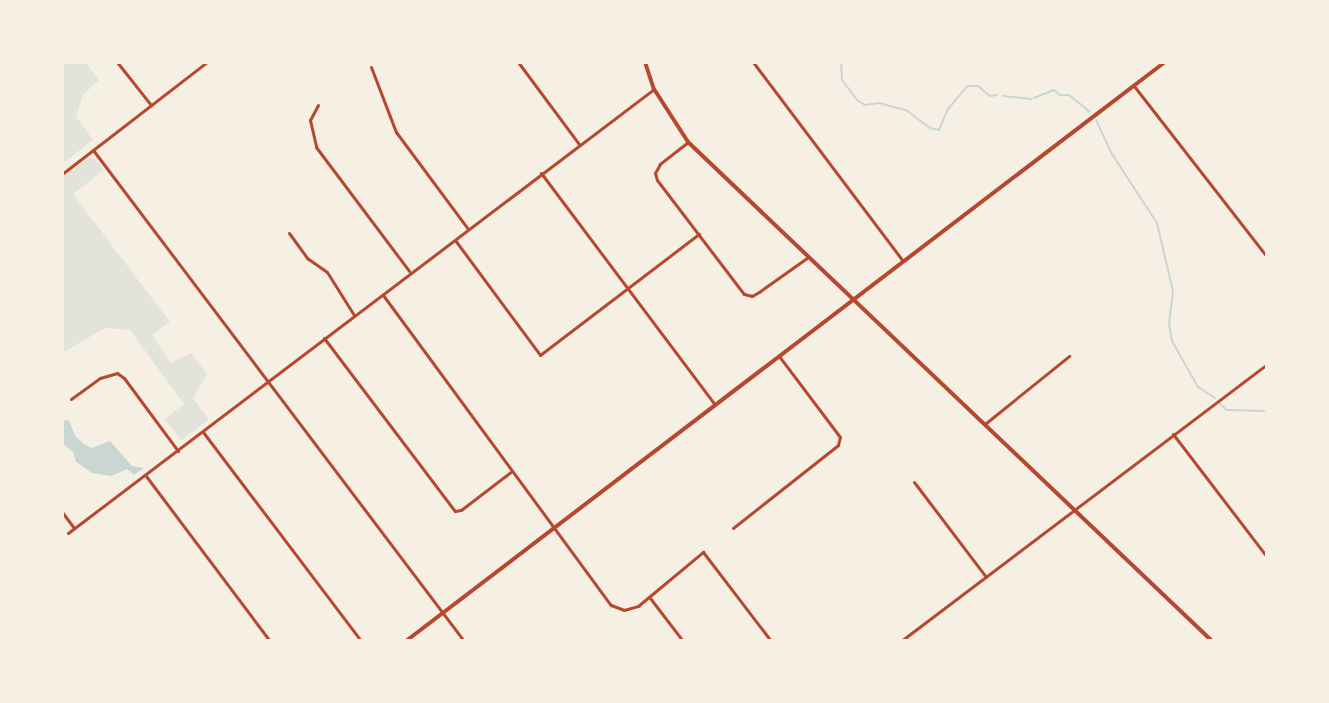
<!DOCTYPE html>
<style>
body{margin:0}
#map{position:relative;width:1329px;height:703px;overflow:hidden;background:#f6efe4;font-family:Commissioner,sans-serif}
div>[style]{position:absolute}
[style*='--x']{left:calc(var(--x)*1px);top:calc(var(--y)*1px);width:calc(var(--w)*1px);rotate:calc(var(--a)*1deg)}
.green>*{inset:0;background:#e2e4dc}
.water>*{inset:0;background:#c9d6d2}
.stream>*{height:2px;margin:-1px;padding:0 1px;transform-origin:1px;border-radius:1px;background:#c9d6d2}
.minor>*{height:3px;margin:-1.5px;padding:0 1.5px;transform-origin:1.5px;border-radius:1.5px;background:#b5482f}
.tertiary>*{height:4px;margin:-2px;padding:0 2px;transform-origin:2px;border-radius:2px;background:#b5482f}
span{translate:-50% -50%;white-space:nowrap;text-align:center;line-height:1.15;-webkit-text-stroke:8px #f6efe4;paint-order:stroke}
.frame{position:absolute;inset:0;border:64px solid #f6efe4;pointer-events:none}
</style>
<div id="map">
<div class="green">
<div style="clip-path:polygon(62px 62px,85px 62px,99px 80px,83px 95px,76px 116px,93px 140px,62px 164px)"></div>
<div style="clip-path:polygon(88px 158px,94px 158px,104px 170px,73px 194px,170px 322px,152px 335px,171px 363px,191px 353px,207px 374px,193px 398px,209px 420px,181px 440px,165px 419px,184px 404px,130px 330px,105px 328px,62px 353px,62px 178px)"></div>
</div>
<div class="water">
<div style="clip-path:polygon(69px 420px,75px 436px,84px 444px,92px 448px,110px 441px,132px 466px,144px 468px,134px 475px,127px 469px,111px 476px,92px 473px,76px 462px,73px 452px,62px 443px,62px 421px)"></div>
</div>
<div class="stream">
<div style="--x:841;--y:62;--w:18;--a:87"></div>
<div style="--x:842;--y:80;--w:25;--a:53"></div>
<div style="--x:857;--y:100;--w:9;--a:32"></div>
<div style="--x:865;--y:105;--w:14;--a:-8"></div>
<div style="--x:879;--y:103;--w:28;--a:15"></div>
<div style="--x:906;--y:110;--w:30;--a:37"></div>
<div style="--x:930;--y:128;--w:9;--a:13"></div>
<div style="--x:939;--y:130;--w:23;--a:-67"></div>
<div style="--x:948;--y:109;--w:30;--a:-50"></div>
<div style="--x:967;--y:86;--w:11;--a:0"></div>
<div style="--x:978;--y:86;--w:16;--a:40"></div>
<div style="--x:990;--y:96;--w:7;--a:-8"></div>
<div style="--x:1003;--y:96;--w:28;--a:6"></div>
<div style="--x:1034;--y:98;--w:22;--a:-22"></div>
<div style="--x:1054;--y:90;--w:8;--a:40"></div>
<div style="--x:1060;--y:95;--w:9;--a:0"></div>
<div style="--x:1069;--y:95;--w:26;--a:39"></div>
<div style="--x:1096;--y:120;--w:38;--a:65"></div>
<div style="--x:1112;--y:154;--w:82;--a:56.9"></div>
<div style="--x:1157;--y:223;--w:70;--a:76.8"></div>
<div style="--x:1173;--y:291;--w:32;--a:97"></div>
<div style="--x:1169;--y:323;--w:18;--a:81"></div>
<div style="--x:1172;--y:341;--w:53;--a:60.5"></div>
<div style="--x:1198;--y:387;--w:20;--a:33"></div>
<div style="--x:1220;--y:404;--w:9;--a:41"></div>
<div style="--x:1227;--y:410;--w:40;--a:1.4"></div>
</div>
<div class="minor">
<div style="--x:117;--y:62;--w:55;--a:51.7"></div>
<div style="--x:518;--y:62;--w:102;--a:53.4"></div>
<div style="--x:753;--y:62;--w:248;--a:53"></div>
<div style="--x:371;--y:67;--w:70;--a:69"></div>
<div style="--x:396;--y:132;--w:121;--a:53.4"></div>
<div style="--x:1134;--y:86;--w:217;--a:52.1"></div>
<div style="--x:318;--y:105;--w:17;--a:118"></div>
<div style="--x:310;--y:120;--w:28;--a:77"></div>
<div style="--x:316;--y:147;--w:155;--a:53.1"></div>
<div style="--x:688;--y:142;--w:36;--a:142"></div>
<div style="--x:660;--y:164;--w:10;--a:119"></div>
<div style="--x:655;--y:173;--w:7;--a:74"></div>
<div style="--x:657;--y:180;--w:143;--a:52.7"></div>
<div style="--x:744;--y:294;--w:8;--a:14"></div>
<div style="--x:752;--y:296;--w:8;--a:-30"></div>
<div style="--x:759;--y:292;--w:60;--a:-35.5"></div>
<div style="--x:93;--y:150;--w:615;--a:52.93"></div>
<div style="--x:541;--y:173;--w:290;--a:53.1"></div>
<div style="--x:62;--y:174;--w:183;--a:-37.7"></div>
<div style="--x:289;--y:233;--w:31;--a:54"></div>
<div style="--x:307;--y:258;--w:24;--a:35"></div>
<div style="--x:327;--y:272;--w:51;--a:57.9"></div>
<div style="--x:455;--y:240;--w:143;--a:53.5"></div>
<div style="--x:540;--y:355;--w:200;--a:-37.3"></div>
<div style="--x:383;--y:295;--w:385;--a:53.7"></div>
<div style="--x:611;--y:605;--w:14;--a:21"></div>
<div style="--x:624;--y:610;--w:15;--a:-16"></div>
<div style="--x:638;--y:606;--w:85;--a:-39.7"></div>
<div style="--x:703;--y:552;--w:112;--a:52.6"></div>
<div style="--x:324;--y:338;--w:217;--a:52.9"></div>
<div style="--x:455;--y:511;--w:6;--a:-9"></div>
<div style="--x:461;--y:510;--w:64;--a:-37.4"></div>
<div style="--x:71;--y:399;--w:36;--a:-36"></div>
<div style="--x:100;--y:378;--w:18;--a:-16"></div>
<div style="--x:117;--y:373;--w:9;--a:36"></div>
<div style="--x:124;--y:378;--w:91;--a:53.5"></div>
<div style="--x:986;--y:423;--w:107;--a:-38.9"></div>
<div style="--x:203;--y:432;--w:262;--a:52.9"></div>
<div style="--x:1173;--y:434;--w:155;--a:52.6"></div>
<div style="--x:146;--y:476;--w:206;--a:53.1"></div>
<div style="--x:914;--y:482;--w:119;--a:52.8"></div>
<div style="--x:62;--y:512;--w:20;--a:53"></div>
<div style="--x:733;--y:528;--w:134;--a:-38.3"></div>
<div style="--x:838;--y:445;--w:8;--a:-76"></div>
<div style="--x:840;--y:437;--w:101;--a:-127"></div>
<div style="--x:68;--y:533;--w:735;--a:-37.15"></div>
<div style="--x:650;--y:598;--w:54;--a:52.5"></div>
<div style="--x:901;--y:641;--w:459;--a:-37.1"></div>
</div>
<div class="tertiary">
<div style="--x:645;--y:62;--w:28;--a:72"></div>
<div style="--x:654;--y:89;--w:63;--a:57.3"></div>
<div style="--x:688;--y:142;--w:724;--a:43.6"></div>
<div style="--x:406;--y:641;--w:955;--a:-37.34"></div>
</div>
<div class="frame"></div>
</div>
